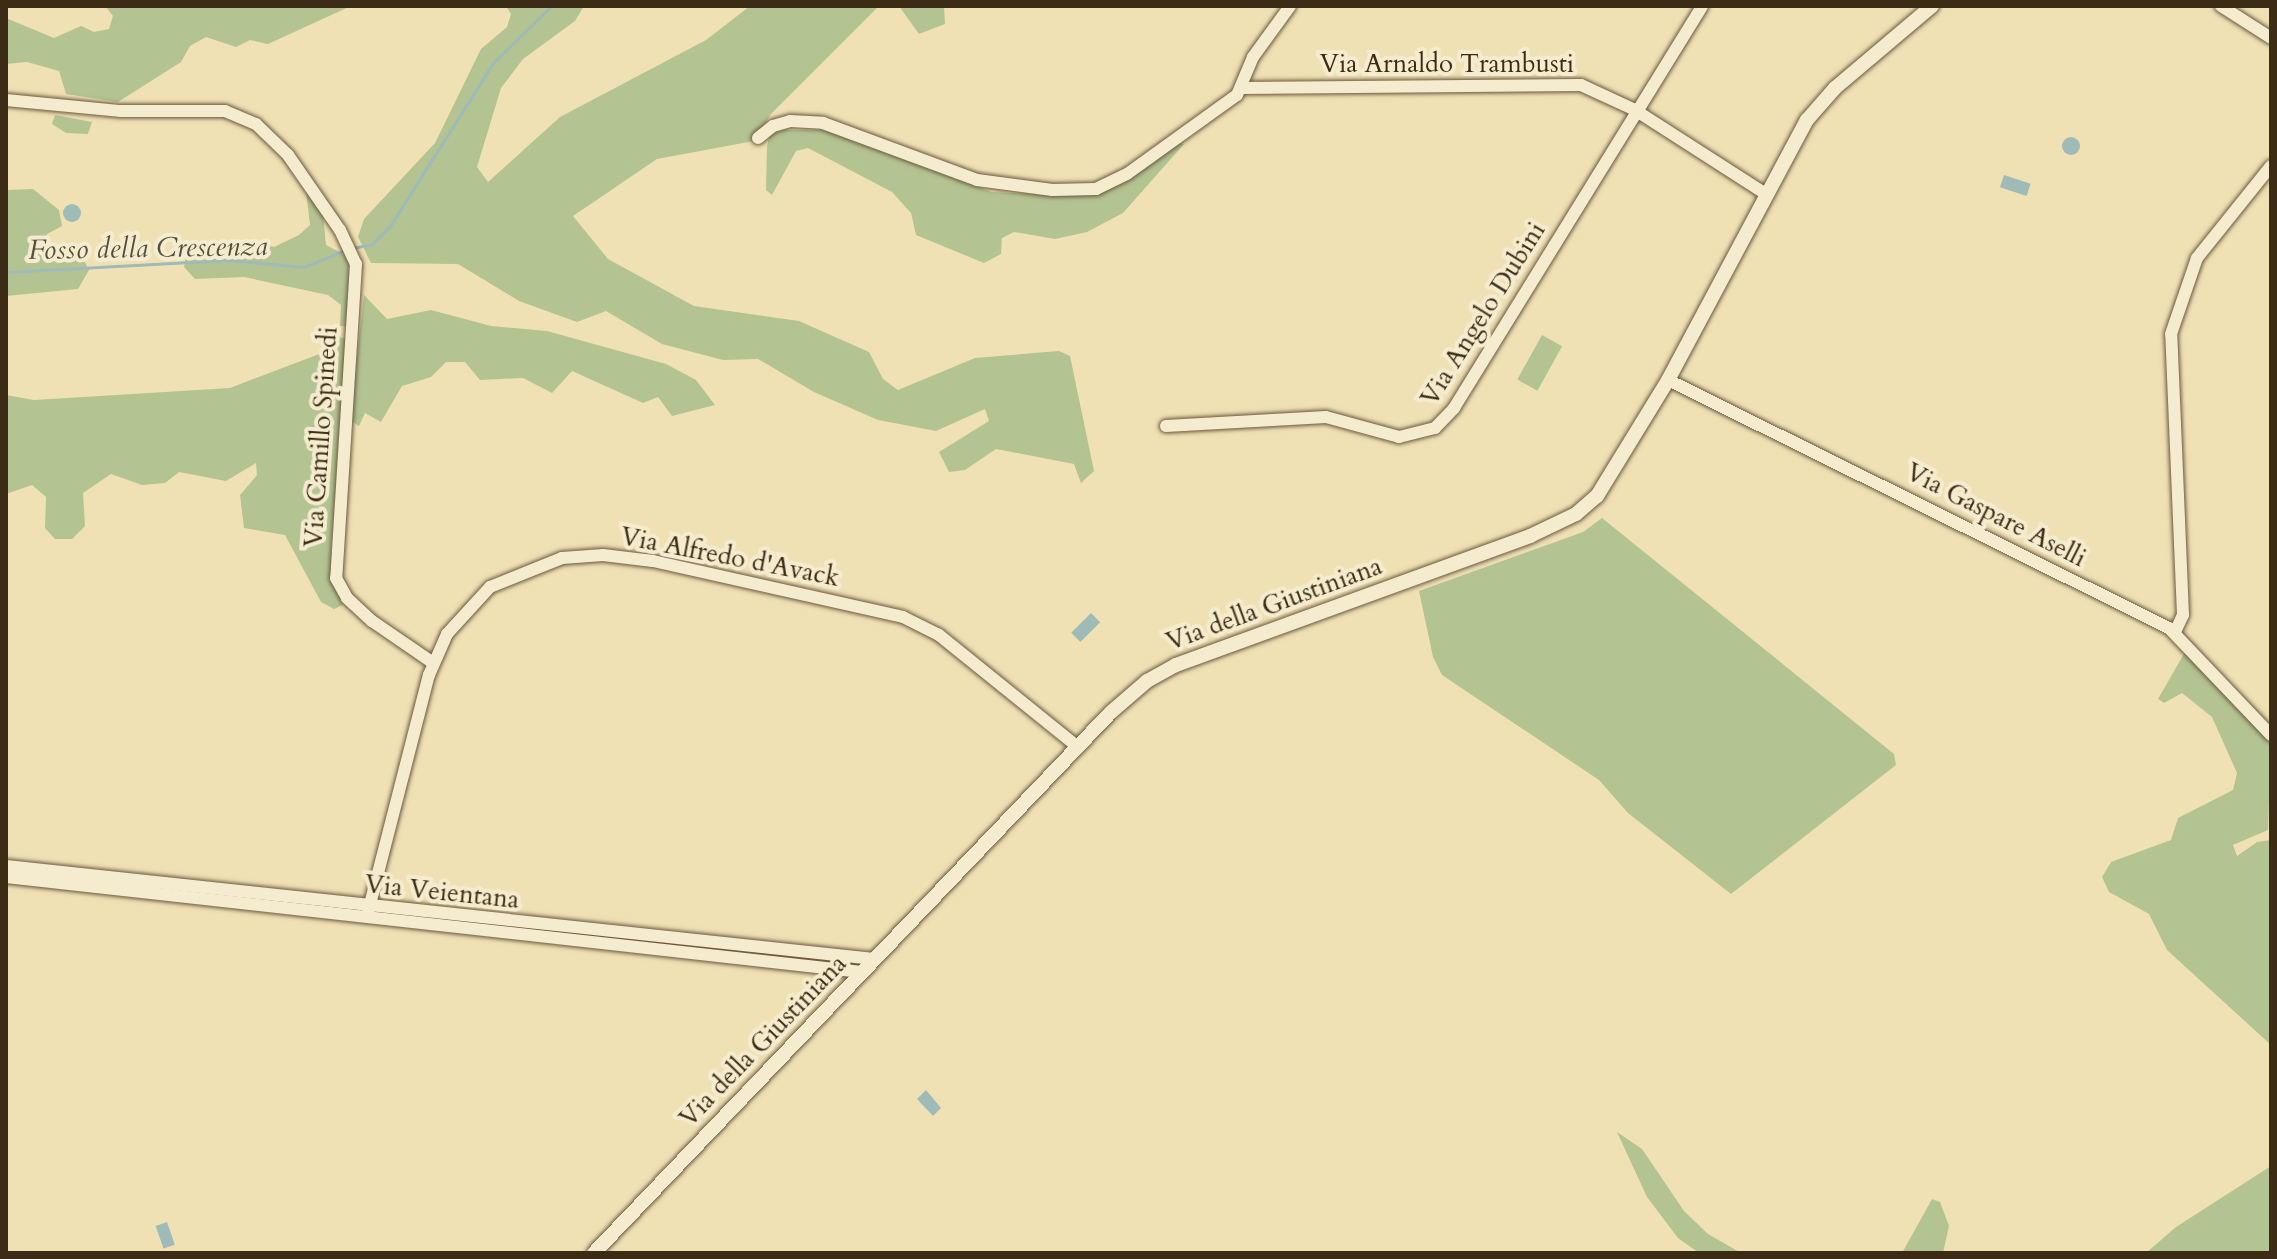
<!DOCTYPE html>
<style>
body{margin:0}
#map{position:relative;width:2277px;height:1259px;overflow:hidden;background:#f0e1b5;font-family:Cardo,serif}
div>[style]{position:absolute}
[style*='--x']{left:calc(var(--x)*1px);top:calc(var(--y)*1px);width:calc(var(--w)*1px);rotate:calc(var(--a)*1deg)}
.green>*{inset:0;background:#b3c492;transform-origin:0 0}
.water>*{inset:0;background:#9ebbb8;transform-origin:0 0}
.round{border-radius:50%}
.stream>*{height:3px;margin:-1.5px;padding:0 1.5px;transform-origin:1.5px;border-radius:1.5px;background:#9ebbb8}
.roads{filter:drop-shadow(0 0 2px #6a593d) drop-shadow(0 0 2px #6a593d)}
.minor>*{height:12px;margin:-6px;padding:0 6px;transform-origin:6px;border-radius:6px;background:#f5eccf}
.tertiary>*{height:14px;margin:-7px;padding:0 7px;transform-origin:7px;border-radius:7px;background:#f5eccf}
span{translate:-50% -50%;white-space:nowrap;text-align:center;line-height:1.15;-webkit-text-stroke:8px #f5eccf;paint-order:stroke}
.street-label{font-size:26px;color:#3d2c15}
.water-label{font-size:28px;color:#55503e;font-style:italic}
.frame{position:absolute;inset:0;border:8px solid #3d2c15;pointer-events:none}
</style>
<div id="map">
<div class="green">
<div style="clip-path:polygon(105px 6px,351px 6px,268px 44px,250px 40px,236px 47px,206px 37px,190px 46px,181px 62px,118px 102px,66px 94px,59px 71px,27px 62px,6px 64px,6px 18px,54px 38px,81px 26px,94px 32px,109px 29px,113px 16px)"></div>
<div style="clip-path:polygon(506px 6px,584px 6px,575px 21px,523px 59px,501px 88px,477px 167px,488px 182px,560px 117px,706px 40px,750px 6px,879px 6px,771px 114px,754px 141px,657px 159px,573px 216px,608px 259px,694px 306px,799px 321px,869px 352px,883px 379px,898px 390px,975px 358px,1059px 351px,1070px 356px,1094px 471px,1081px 483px,1074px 464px,996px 449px,965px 470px,949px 472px,939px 452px,989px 421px,985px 409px,936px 431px,878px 420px,814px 392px,758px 359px,723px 360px,662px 344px,606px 311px,577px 322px,519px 301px,458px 264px,371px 263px,358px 237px,364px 219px,435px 143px,481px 49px,507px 27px,511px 14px)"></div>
<div style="clip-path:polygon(899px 6px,944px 6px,945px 24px,919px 34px)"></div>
<div style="clip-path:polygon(55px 115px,92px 122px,88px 134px,66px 133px,52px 124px)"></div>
<div style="clip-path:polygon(783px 130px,825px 130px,992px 192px,1072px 196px,1103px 192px,1177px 142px,1184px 144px,1123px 213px,1087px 232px,1055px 239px,1014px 232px,1002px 238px,1001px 254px,984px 263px,916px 235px,911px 213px,892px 192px,808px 148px,796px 151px,772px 195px,766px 190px,767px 146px,770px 135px)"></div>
<div style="clip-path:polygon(33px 189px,59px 210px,62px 226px,47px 234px,37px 253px,62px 261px,83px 259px,89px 270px,78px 289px,6px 296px,6px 190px)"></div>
<div style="clip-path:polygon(306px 191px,323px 214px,326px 245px,349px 257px,348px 326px,340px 326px,341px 305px,328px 295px,244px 277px,195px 279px,184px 267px,187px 251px,203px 244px,252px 241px,274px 247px,299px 235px,310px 225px)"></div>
<div style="clip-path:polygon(364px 295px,387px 319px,431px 310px,491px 326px,547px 331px,666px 364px,696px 380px,715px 405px,672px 416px,658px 397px,643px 403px,572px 371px,552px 393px,523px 378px,480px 380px,465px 362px,446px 362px,431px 377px,402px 386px,381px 422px,365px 413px,359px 426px,350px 420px)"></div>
<div style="left:1542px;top:335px;width:23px;height:51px;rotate:29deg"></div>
<div style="clip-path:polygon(336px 336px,346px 339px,331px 549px,343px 605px,334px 609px,321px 602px,285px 535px,244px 528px,240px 495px,257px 475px,256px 463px,226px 481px,179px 472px,165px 483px,142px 485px,111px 474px,83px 493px,85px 526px,72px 539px,55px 539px,45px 528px,46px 497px,32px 485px,6px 494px,6px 395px,34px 400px,230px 388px,322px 353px)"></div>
<div style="clip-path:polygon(1602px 518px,1894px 754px,1896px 765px,1731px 894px,1628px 813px,1599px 780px,1442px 675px,1433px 657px,1419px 591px,1583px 532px)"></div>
<div style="clip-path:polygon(2185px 652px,2271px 743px,2268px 830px,2233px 845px,2237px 856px,2257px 842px,2271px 840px,2271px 1045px,2167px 950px,2149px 914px,2109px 892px,2102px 877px,2111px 862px,2171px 840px,2178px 818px,2233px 790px,2237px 773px,2212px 717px,2182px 693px,2164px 703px,2158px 699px)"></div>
<div style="clip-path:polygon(1617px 1132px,1642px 1149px,1684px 1211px,1708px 1234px,1741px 1253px,1699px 1253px,1678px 1238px,1647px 1197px)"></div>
<div style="clip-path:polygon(2271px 1166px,2271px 1253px,2146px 1253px,2176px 1227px)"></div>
<div style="clip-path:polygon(1932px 1199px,1940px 1202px,1949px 1226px,1943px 1253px,1902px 1253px)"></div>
</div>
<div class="water">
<div class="round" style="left:2062px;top:137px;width:18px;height:18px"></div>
<div style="left:2004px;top:175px;width:28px;height:13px;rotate:18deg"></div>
<div class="round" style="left:63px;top:204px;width:18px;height:18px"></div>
<div style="left:1091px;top:613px;width:13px;height:28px;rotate:45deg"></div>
<div style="clip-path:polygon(926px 1090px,941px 1108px,933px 1116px,917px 1099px)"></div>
<div style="left:167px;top:1222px;width:24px;height:12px;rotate:71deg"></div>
</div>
<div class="stream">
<div style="--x:352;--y:248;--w:20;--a:-11"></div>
<div style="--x:372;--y:244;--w:25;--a:-45"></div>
<div style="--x:390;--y:226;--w:193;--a:-57.7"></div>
<div style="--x:493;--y:63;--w:81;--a:-44.5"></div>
<div style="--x:6;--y:272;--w:222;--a:-3.1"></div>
<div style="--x:228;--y:260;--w:76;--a:5.3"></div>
<div style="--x:304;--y:267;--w:44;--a:-22.5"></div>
</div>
<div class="roads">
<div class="minor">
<div style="--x:2221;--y:6;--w:59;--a:32.6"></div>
<div style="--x:1241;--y:88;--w:340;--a:-0.5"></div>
<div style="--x:1581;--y:85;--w:60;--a:24.8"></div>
<div style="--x:1635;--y:110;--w:156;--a:32.7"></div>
<div style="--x:6;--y:100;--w:116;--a:5.5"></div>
<div style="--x:121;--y:111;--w:104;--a:0"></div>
<div style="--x:225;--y:111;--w:34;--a:23"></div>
<div style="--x:256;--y:124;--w:45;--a:44.1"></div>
<div style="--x:288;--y:155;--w:91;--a:55.3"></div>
<div style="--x:340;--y:230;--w:38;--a:65"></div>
<div style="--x:356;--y:264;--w:315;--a:93.6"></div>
<div style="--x:336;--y:578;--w:23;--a:61"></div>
<div style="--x:347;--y:598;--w:34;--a:43"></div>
<div style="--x:372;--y:621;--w:74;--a:34.5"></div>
<div style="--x:758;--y:138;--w:19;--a:-39"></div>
<div style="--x:773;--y:126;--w:18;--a:-16"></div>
<div style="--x:790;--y:121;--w:33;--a:3"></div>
<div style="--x:823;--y:123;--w:164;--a:20.3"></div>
<div style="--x:977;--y:180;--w:76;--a:7.6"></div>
<div style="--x:1052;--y:190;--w:44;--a:-1.3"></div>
<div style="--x:1096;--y:189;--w:34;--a:-26"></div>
<div style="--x:1127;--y:174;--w:135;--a:-35.7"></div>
<div style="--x:1237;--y:95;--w:41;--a:-67.2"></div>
<div style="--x:1253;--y:57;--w:63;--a:-54"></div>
<div style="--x:1668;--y:380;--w:559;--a:26.34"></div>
<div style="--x:2169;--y:628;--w:148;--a:46.4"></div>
<div style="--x:1166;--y:426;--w:160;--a:-3.2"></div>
<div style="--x:1326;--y:417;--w:76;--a:15.3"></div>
<div style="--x:1399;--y:437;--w:37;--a:-14"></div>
<div style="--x:1435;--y:428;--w:28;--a:-46"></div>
<div style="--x:1454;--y:408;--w:472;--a:-58.3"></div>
<div style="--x:2175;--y:632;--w:19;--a:-65"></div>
<div style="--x:2183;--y:615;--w:281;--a:-92.4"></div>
<div style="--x:2171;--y:334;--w:80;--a:-71.1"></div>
<div style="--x:2197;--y:258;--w:118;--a:-51.2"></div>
<div style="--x:6;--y:866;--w:873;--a:6.12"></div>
<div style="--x:6;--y:877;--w:861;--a:6.33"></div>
<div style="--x:367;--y:916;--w:249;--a:-75.6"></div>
<div style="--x:429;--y:675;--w:45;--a:-66.3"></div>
<div style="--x:447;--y:634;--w:64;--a:-47.5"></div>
<div style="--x:490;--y:587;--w:78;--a:-21.9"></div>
<div style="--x:562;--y:558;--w:41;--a:-4.2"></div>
<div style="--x:603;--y:555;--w:50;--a:6.8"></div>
<div style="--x:653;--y:561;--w:256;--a:12.6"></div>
<div style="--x:903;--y:617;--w:40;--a:26.6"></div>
<div style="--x:939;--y:635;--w:179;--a:38.9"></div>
</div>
<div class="tertiary">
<div style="--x:594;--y:1253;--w:747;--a:-46.3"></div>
<div style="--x:1110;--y:713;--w:49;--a:-40.9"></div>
<div style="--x:1147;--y:681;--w:33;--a:-29"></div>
<div style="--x:1176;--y:665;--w:377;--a:-20"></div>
<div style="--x:1530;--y:536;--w:51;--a:-25.6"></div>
<div style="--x:1576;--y:514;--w:28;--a:-41"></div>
<div style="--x:1597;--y:496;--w:136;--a:-58.5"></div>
<div style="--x:1668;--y:380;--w:295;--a:-61.9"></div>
<div style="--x:1807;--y:120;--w:43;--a:-48.8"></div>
<div style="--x:1835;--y:88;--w:127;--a:-40.2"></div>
</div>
</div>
<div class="street-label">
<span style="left:1447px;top:64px">Via Arnaldo Trambusti</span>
<span style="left:1483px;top:314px;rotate:-58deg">Via Angelo Dubini</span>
<span style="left:321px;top:437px;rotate:-86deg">Via Camillo Spinedi</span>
<span style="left:1996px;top:515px;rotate:27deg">Via Gaspare Aselli</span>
<span style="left:730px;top:557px;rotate:11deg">Via Alfredo d'Avack</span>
<span style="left:1274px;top:604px;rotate:-20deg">Via della Giustiniana</span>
<span style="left:442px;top:892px;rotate:6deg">Via Veientana</span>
<span style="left:763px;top:1041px;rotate:-46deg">Via della Giustiniana</span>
</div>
<div class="water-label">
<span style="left:148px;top:248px;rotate:-1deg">Fosso della Crescenza</span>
</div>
<div class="frame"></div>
</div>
